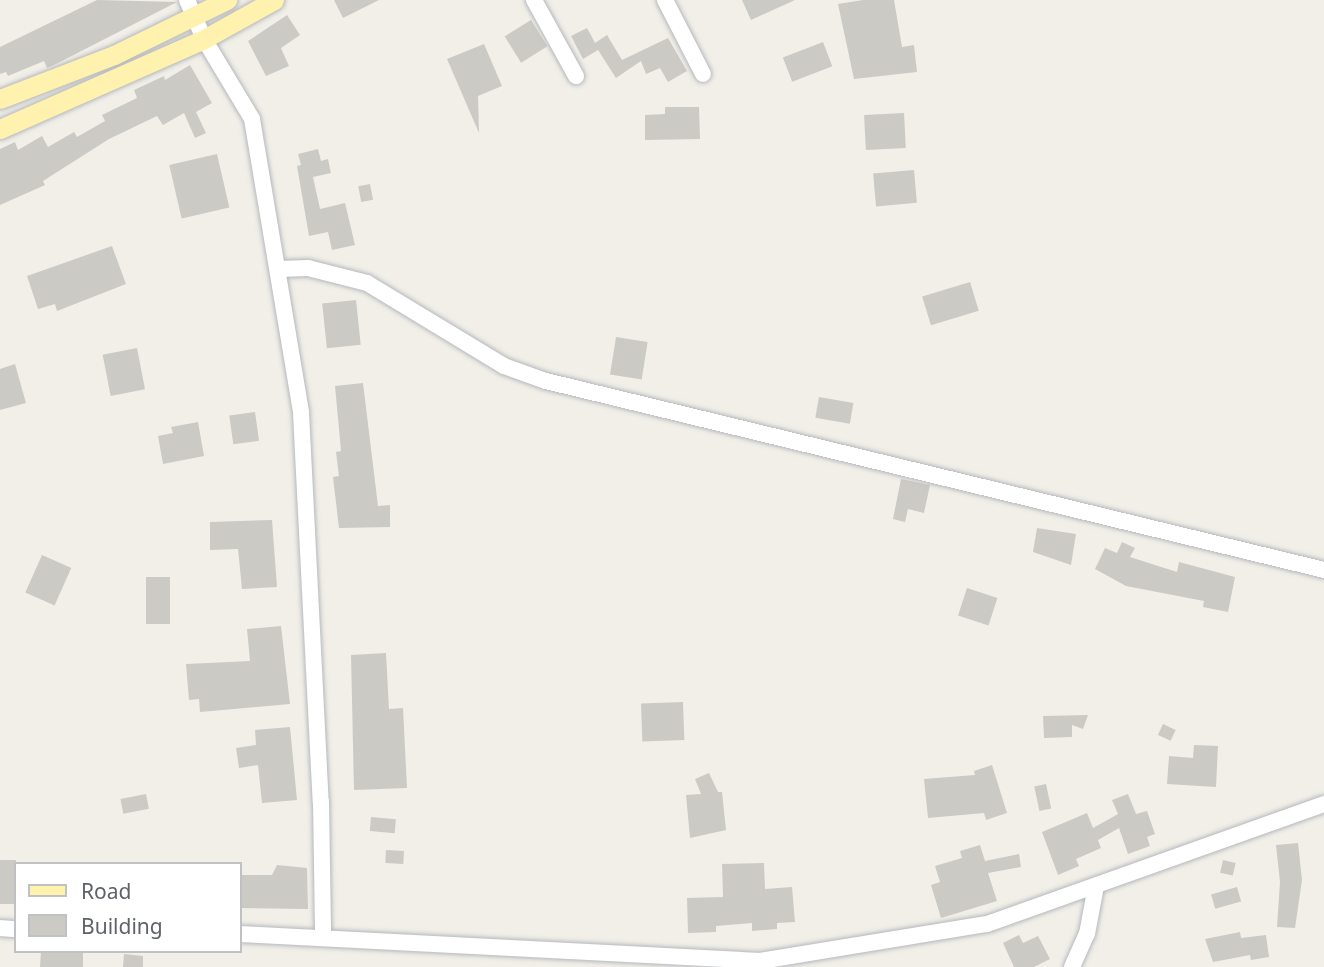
<!DOCTYPE html>
<style>
body{margin:0}
#map{position:relative;width:1324px;height:967px;overflow:hidden;background:#f1efe8;font-family:"Noto Sans",sans-serif}
div>[style]{position:absolute}
[style*='--x']{left:calc(var(--x)*1px);top:calc(var(--y)*1px);width:calc(var(--w)*1px);rotate:calc(var(--a)*1deg)}
.building>*{inset:0;background:#cccac5;transform-origin:0 0}
.roads{filter:drop-shadow(0 0 2px #b5b8bc) drop-shadow(0 0 2px #b5b8bc)}
.minor>*{height:16px;margin:-8px;padding:0 8px;transform-origin:8px;border-radius:8px;background:#fff}
.major>*{height:19px;margin:-9.5px;padding:0 9.5px;transform-origin:9.5px;border-radius:9.5px;background:#fff2af}
span{translate:-50% -50%;white-space:nowrap;text-align:center;line-height:1.15;-webkit-text-stroke:5px #fff;paint-order:stroke}
.legend{position:absolute;left:14px;top:862px;width:228px;height:91px;box-sizing:border-box;background:#fff;border:2px solid #bfc1c3;margin:0;padding:9px 12px;list-style:none;font-size:21px;color:#5f6368}
.legend li{display:flex;align-items:center;gap:14px;height:35px}
.legend b{width:35px;border:2px solid #bfc1c3}
</style>
<div id="map">
<div class="building">
<div style="clip-path:polygon(97px 0,177px 2px,54px 65px,47px 68px,44px 61px,8px 76px,6px 72px,0 74px,0 47px)"></div>
<div style="clip-path:polygon(334px 0,379px 0,343px 18px)"></div>
<div style="clip-path:polygon(742px 0,795px 0,751px 20px)"></div>
<div style="clip-path:polygon(863px 0,894px 0,902px 47px,914px 45px,917px 72px,854px 79px,838px 4px)"></div>
<div style="clip-path:polygon(287px 15px,300px 35px,281px 48px,289px 66px,266px 76px,248px 41px)"></div>
<div style="left:531px;top:20px;width:31px;height:31px;rotate:58deg"></div>
<div style="clip-path:polygon(587px 28px,595px 43px,607px 35px,622px 60px,668px 38px,687px 71px,668px 82px,660px 68px,646px 74px,641px 61px,616px 78px,598px 50px,583px 59px,571px 36px)"></div>
<div style="left:823px;top:42px;width:26px;height:43px;rotate:69deg"></div>
<div style="clip-path:polygon(484px 44px,502px 86px,478px 96px,479px 133px,447px 59px)"></div>
<div style="clip-path:polygon(190px 65px,212px 103px,196px 112px,206px 133px,195px 138px,184px 113px,163px 125px,157px 116px,109px 139px,43px 181px,45px 185px,0 205px,0 149px,15px 142px,18px 150px,42px 136px,48px 147px,74px 132px,77px 137px,105px 121px,102px 115px,137px 98px,134px 90px,164px 76px,165px 80px)"></div>
<div style="clip-path:polygon(665px 107px,699px 107px,700px 139px,645px 140px,645px 115px,665px 114px)"></div>
<div style="left:904px;top:113px;width:35px;height:40px;rotate:87deg"></div>
<div style="clip-path:polygon(318px 149px,321px 161px,328px 159px,331px 173px,313px 177px,320px 209px,345px 203px,355px 245px,332px 250px,328px 232px,309px 236px,297px 166px,301px 165px,298px 154px)"></div>
<div style="left:217px;top:154px;width:55px;height:49px;rotate:77deg"></div>
<div style="left:914px;top:170px;width:33px;height:41px;rotate:85deg"></div>
<div style="left:370px;top:184px;width:16px;height:12px;rotate:79deg"></div>
<div style="clip-path:polygon(112px 246px,126px 284px,57px 311px,55px 304px,38px 309px,27px 276px)"></div>
<div style="left:970px;top:282px;width:30px;height:50px;rotate:73deg"></div>
<div style="left:356px;top:300px;width:45px;height:34px;rotate:84deg"></div>
<div style="left:616px;top:337px;width:32px;height:38px;rotate:9deg"></div>
<div style="left:137px;top:348px;width:42px;height:35px;rotate:79deg"></div>
<div style="clip-path:polygon(15px 364px,26px 403px,0 410px,0 369px)"></div>
<div style="clip-path:polygon(363px 383px,378px 506px,390px 505px,390px 527px,339px 528px,333px 477px,339px 476px,336px 452px,341px 451px,335px 386px)"></div>
<div style="left:819px;top:397px;width:35px;height:21px;rotate:10deg"></div>
<div style="left:255px;top:412px;width:29px;height:26px;rotate:82deg"></div>
<div style="clip-path:polygon(198px 422px,204px 456px,163px 464px,158px 436px,173px 433px,171px 427px)"></div>
<div style="clip-path:polygon(901px 479px,930px 485px,924px 513px,908px 509px,905px 522px,893px 519px)"></div>
<div style="clip-path:polygon(272px 520px,277px 587px,242px 589px,238px 549px,210px 550px,210px 522px)"></div>
<div style="clip-path:polygon(1037px 528px,1076px 534px,1071px 565px,1033px 552px)"></div>
<div style="clip-path:polygon(1122px 542px,1135px 548px,1130px 557px,1177px 572px,1179px 562px,1235px 577px,1228px 612px,1203px 607px,1204px 601px,1126px 586px,1095px 569px,1105px 548px,1117px 553px)"></div>
<div style="left:42px;top:555px;width:32px;height:41px;rotate:24deg"></div>
<div style="left:146px;top:577px;width:24px;height:47px"></div>
<div style="left:967px;top:588px;width:32px;height:29px;rotate:18deg"></div>
<div style="clip-path:polygon(281px 626px,290px 704px,200px 712px,199px 699px,189px 700px,186px 664px,250px 661px,247px 629px)"></div>
<div style="clip-path:polygon(386px 653px,389px 709px,403px 708px,407px 788px,354px 790px,351px 655px)"></div>
<div style="left:683px;top:702px;width:38px;height:42px;rotate:88deg"></div>
<div style="clip-path:polygon(1088px 715px,1083px 729px,1072px 725px,1072px 737px,1044px 738px,1043px 716px)"></div>
<div style="left:1163px;top:724px;width:14px;height:12px;rotate:25deg"></div>
<div style="clip-path:polygon(290px 727px,297px 800px,262px 803px,258px 765px,239px 768px,236px 748px,256px 745px,255px 730px)"></div>
<div style="clip-path:polygon(1194px 745px,1218px 746px,1216px 787px,1167px 784px,1169px 756px,1193px 758px)"></div>
<div style="clip-path:polygon(992px 765px,1007px 813px,986px 820px,984px 813px,928px 818px,924px 779px,975px 775px,974px 771px)"></div>
<div style="clip-path:polygon(709px 773px,718px 792px,722px 792px,726px 830px,690px 838px,686px 795px,701px 794px,695px 779px)"></div>
<div style="left:1046px;top:784px;width:25px;height:12px;rotate:78deg"></div>
<div style="left:146px;top:794px;width:15px;height:26px;rotate:79deg"></div>
<div style="clip-path:polygon(1128px 794px,1136px 814px,1147px 811px,1155px 834px,1147px 837px,1150px 846px,1128px 854px,1119px 828px,1098px 840px,1101px 848px,1076px 859px,1079px 866px,1058px 875px,1042px 832px,1087px 813px,1093px 828px,1118px 814px,1112px 800px)"></div>
<div style="left:371px;top:817px;width:25px;height:14px;rotate:5deg"></div>
<div style="clip-path:polygon(1298px 843px,1302px 880px,1295px 928px,1277px 927px,1280px 882px,1276px 845px)"></div>
<div style="clip-path:polygon(980px 845px,985px 861px,1019px 854px,1021px 867px,988px 873px,997px 901px,941px 918px,931px 885px,940px 882px,935px 866px,962px 858px,960px 851px)"></div>
<div style="left:386px;top:850px;width:18px;height:13px;rotate:3deg"></div>
<div style="left:16px;top:860px;width:44px;height:16px;rotate:90deg"></div>
<div style="left:1223px;top:860px;width:13px;height:13px;rotate:13deg"></div>
<div style="clip-path:polygon(764px 863px,765px 889px,792px 887px,795px 922px,777px 923px,777px 929px,752px 931px,752px 923px,716px 926px,716px 932px,688px 933px,687px 898px,723px 897px,722px 864px)"></div>
<div style="clip-path:polygon(277px 865px,307px 868px,308px 909px,240px 908px,240px 875px,272px 875px)"></div>
<div style="left:1237px;top:887px;width:15px;height:27px;rotate:74deg"></div>
<div style="clip-path:polygon(1240px 932px,1241px 938px,1266px 935px,1269px 957px,1251px 960px,1250px 955px,1213px 962px,1205px 939px)"></div>
<div style="clip-path:polygon(1019px 935px,1023px 943px,1038px 936px,1050px 959px,1034px 967px,1014px 967px,1003px 943px)"></div>
<div style="clip-path:polygon(41px 951px,83px 953px,83px 967px,40px 967px)"></div>
<div style="clip-path:polygon(124px 954px,143px 956px,143px 967px,123px 967px)"></div>
</div>
<div class="roads">
<div class="minor">
<div style="--x:187;--y:0;--w:43;--a:66.4"></div>
<div style="--x:204;--y:39;--w:93;--a:59"></div>
<div style="--x:252;--y:119;--w:298;--a:80.5"></div>
<div style="--x:301;--y:413;--w:390;--a:87.1"></div>
<div style="--x:321;--y:802;--w:134;--a:89.1"></div>
<div style="--x:534;--y:0;--w:87;--a:61.1"></div>
<div style="--x:665;--y:0;--w:83;--a:62.8"></div>
<div style="--x:278;--y:269;--w:30;--a:-2"></div>
<div style="--x:308;--y:268;--w:61;--a:14.3"></div>
<div style="--x:367;--y:283;--w:160;--a:31.2"></div>
<div style="--x:504;--y:366;--w:45;--a:19.7"></div>
<div style="--x:546;--y:381;--w:801;--a:13.65"></div>
<div style="--x:0;--y:928;--w:16;--a:4"></div>
<div style="--x:240;--y:934;--w:521;--a:2.97"></div>
<div style="--x:760;--y:961;--w:230;--a:-9.3"></div>
<div style="--x:987;--y:924;--w:358;--a:-19.6"></div>
<div style="--x:1072;--y:967;--w:36;--a:-66"></div>
<div style="--x:1087;--y:934;--w:49;--a:-79.4"></div>
</div>
<div class="major">
<div style="--x:0;--y:99;--w:122;--a:-21.1"></div>
<div style="--x:114;--y:55;--w:126;--a:-26"></div>
<div style="--x:0;--y:129;--w:223;--a:-23.8"></div>
<div style="--x:204;--y:39;--w:80;--a:-29.1"></div>
</div>
</div>
<ul class="legend">
<li><b style="height:9px;background:#fff2af"></b>Road</li>
<li><b style="height:19px;background:#cccac5"></b>Building</li>
</ul>
</div>
